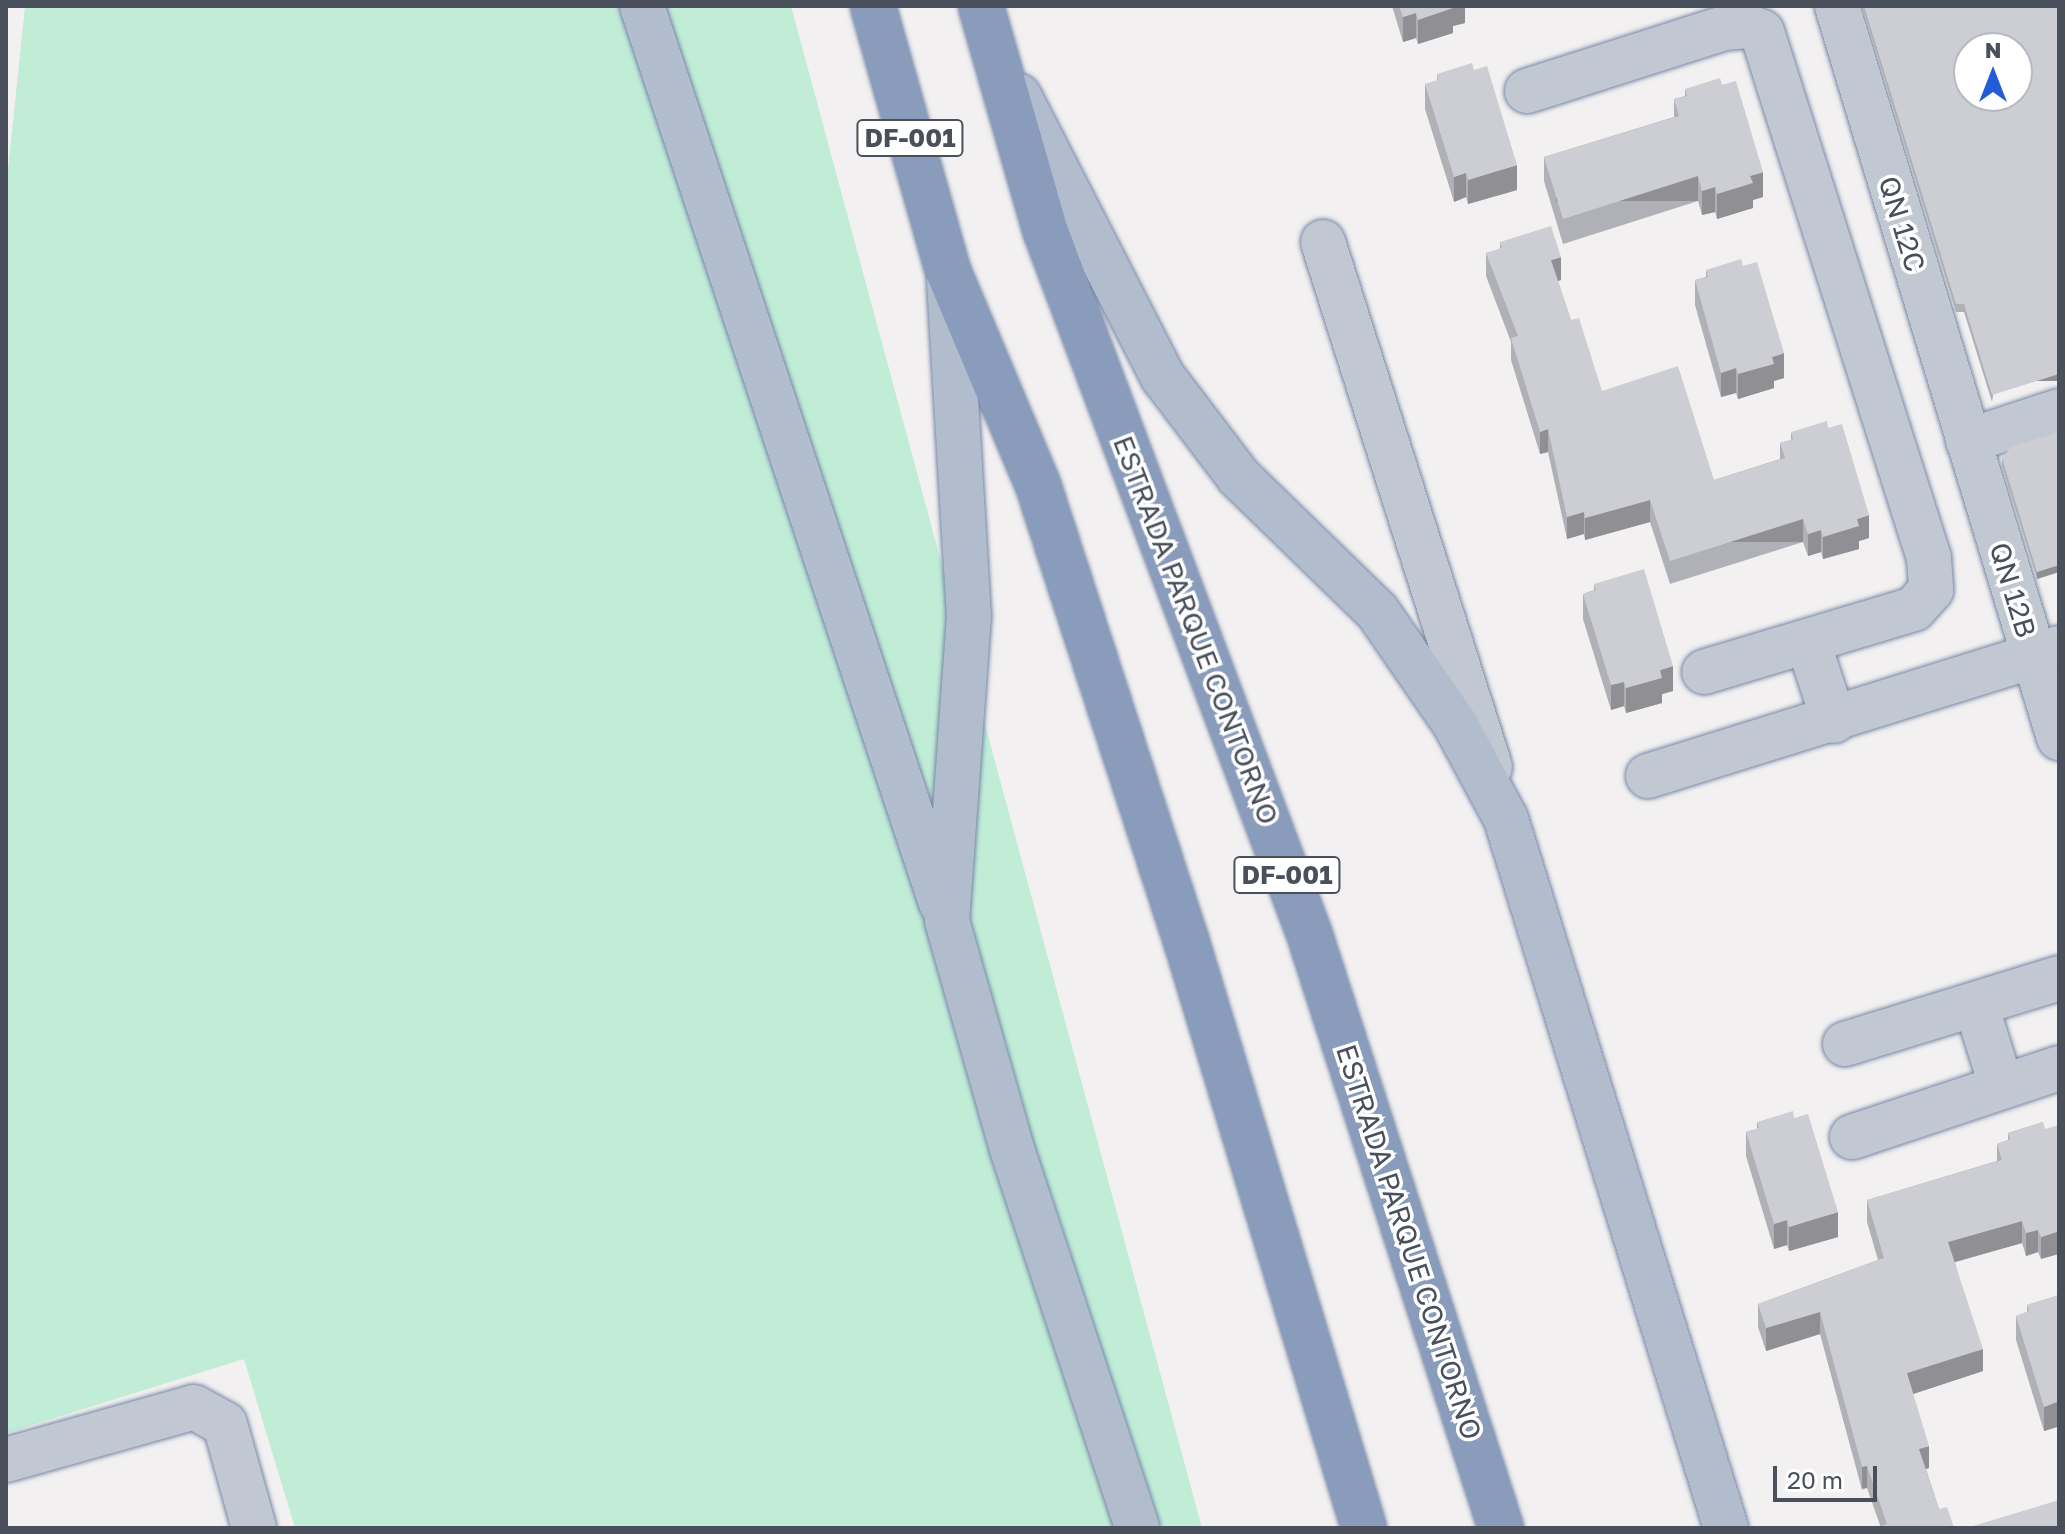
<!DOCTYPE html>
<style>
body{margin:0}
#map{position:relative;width:2065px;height:1534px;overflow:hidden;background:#f2f0f0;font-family:"Golos Text",sans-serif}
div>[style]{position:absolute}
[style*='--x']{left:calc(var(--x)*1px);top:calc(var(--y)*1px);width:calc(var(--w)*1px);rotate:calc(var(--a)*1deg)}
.green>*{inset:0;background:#c1edd7}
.roads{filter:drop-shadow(0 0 2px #7687a7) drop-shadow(0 0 2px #7687a7)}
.minor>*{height:44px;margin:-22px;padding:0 22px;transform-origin:22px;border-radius:22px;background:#c1c8d1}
.major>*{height:44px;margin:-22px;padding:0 22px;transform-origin:22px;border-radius:22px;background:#b1bccd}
.highway>*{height:44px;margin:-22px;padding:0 22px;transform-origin:22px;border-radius:22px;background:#8a9cbb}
.wall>*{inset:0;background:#b0b1b6}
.shaded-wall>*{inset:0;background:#909094;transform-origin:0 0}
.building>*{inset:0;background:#cdced4}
span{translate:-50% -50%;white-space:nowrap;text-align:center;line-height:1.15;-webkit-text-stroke:7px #fff;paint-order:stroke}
.shield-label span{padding:2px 6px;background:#fff;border:2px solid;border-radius:6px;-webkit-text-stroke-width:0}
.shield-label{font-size:26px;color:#49505c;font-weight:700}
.street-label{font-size:28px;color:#49505c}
.frame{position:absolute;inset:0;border:8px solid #49505c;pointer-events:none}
.north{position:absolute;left:1953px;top:32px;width:80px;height:80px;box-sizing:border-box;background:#fff;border:2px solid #b6b9be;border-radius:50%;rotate:0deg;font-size:22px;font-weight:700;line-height:32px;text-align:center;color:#49505c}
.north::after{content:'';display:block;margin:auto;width:28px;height:36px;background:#245cd8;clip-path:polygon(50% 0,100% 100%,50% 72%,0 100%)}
.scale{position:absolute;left:1773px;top:1466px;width:104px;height:36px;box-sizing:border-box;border:4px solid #49505c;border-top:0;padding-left:10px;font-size:24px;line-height:28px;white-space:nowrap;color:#49505c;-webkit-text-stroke:6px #fff;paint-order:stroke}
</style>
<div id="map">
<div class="green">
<div style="clip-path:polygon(25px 6px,791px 6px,1202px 1528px,295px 1528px,244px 1359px,6px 1433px,6px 189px)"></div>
</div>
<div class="roads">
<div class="minor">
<div style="--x:1837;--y:6;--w:765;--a:73.13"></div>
<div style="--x:1527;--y:91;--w:207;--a:-17.7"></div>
<div style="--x:1724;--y:28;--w:23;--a:-5"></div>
<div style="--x:1747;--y:26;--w:16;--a:22"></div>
<div style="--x:1762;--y:32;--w:552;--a:72.39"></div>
<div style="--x:1929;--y:558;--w:32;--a:86"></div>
<div style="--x:1931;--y:590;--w:25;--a:132"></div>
<div style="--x:1914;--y:609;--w:219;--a:163.3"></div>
<div style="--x:1323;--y:242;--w:551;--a:72.35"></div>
<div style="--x:1968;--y:441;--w:96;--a:-18.2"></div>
<div style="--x:1808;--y:642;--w:83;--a:71.8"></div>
<div style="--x:1648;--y:776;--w:430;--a:-17.3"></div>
<div style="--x:1976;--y:1005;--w:84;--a:72.6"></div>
<div style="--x:1845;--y:1044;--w:224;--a:-17.1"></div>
<div style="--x:1852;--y:1137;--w:218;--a:-18.4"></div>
<div style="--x:6;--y:1460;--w:195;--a:-15.7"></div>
<div style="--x:194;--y:1407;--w:35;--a:29"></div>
<div style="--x:225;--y:1424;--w:108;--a:74.4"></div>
</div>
<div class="major">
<div style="--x:642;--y:6;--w:946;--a:71.57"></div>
<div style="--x:1019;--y:96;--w:316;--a:62.9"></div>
<div style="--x:1163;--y:377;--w:126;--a:52.8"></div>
<div style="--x:1239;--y:477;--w:192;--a:44.2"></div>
<div style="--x:1377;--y:611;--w:137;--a:55.4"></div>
<div style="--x:1455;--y:724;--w:108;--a:61.8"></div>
<div style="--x:1506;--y:819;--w:742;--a:72.76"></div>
<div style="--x:949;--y:281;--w:335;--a:86.6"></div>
<div style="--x:969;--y:615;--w:307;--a:94.1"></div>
<div style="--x:947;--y:921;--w:237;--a:74.1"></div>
<div style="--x:1012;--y:1149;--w:399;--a:71.7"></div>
</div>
<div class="highway">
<div style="--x:873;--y:6;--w:275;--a:74.2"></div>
<div style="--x:948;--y:271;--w:235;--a:67.2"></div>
<div style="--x:1039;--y:488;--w:475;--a:72"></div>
<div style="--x:1186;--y:940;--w:614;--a:73.16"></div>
<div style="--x:981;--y:6;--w:235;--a:74"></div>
<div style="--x:1046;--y:232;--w:749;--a:69.43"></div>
<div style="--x:1309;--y:933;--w:625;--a:72.12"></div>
</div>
</div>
<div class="wall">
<div style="clip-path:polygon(1392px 6px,1465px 6px,1465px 23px,1453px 26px,1453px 33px,1418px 44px,1416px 38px,1403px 42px)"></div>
<div style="clip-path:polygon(1862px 6px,2059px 6px,1992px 402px,1964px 312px,1956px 312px)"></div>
<div style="clip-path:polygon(1437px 74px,1517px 190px,1468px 204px,1466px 197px,1454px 202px,1425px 109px,1425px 84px,1437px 81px)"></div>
<div style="clip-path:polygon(1722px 85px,1763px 197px,1753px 200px,1753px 208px,1717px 219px,1715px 212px,1702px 215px,1698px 201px,1563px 244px,1544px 181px,1544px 157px,1674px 117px,1674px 99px,1685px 96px,1685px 89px)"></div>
<div style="clip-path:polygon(1500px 242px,1561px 280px,1558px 281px,1571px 320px,1602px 391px,1714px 480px,1780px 459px,1780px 443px,1791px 440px,1791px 432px,1869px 538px,1859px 541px,1859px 549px,1823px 559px,1821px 552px,1808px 556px,1803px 542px,1670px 584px,1650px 522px,1585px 540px,1584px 534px,1567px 539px,1548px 452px,1540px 454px,1511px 360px,1511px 342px,1486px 276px,1486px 253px,1500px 249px)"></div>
<div style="clip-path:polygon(1706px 270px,1784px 378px,1774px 381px,1774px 388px,1738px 399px,1736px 393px,1721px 397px,1695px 305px,1695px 280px,1706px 277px)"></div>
<div style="clip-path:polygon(2059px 432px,2059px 572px,2037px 579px,2002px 466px,2002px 458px)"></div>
<div style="clip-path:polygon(1594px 584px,1673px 691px,1662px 694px,1662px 703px,1626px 713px,1624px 706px,1611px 710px,1583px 619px,1583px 594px,1594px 590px)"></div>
<div style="clip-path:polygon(1757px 1122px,1838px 1237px,1789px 1251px,1787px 1245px,1774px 1249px,1746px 1156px,1746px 1132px,1757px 1129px)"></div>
<div style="clip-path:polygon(2043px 1122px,2041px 1259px,2038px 1252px,2026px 1256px,2022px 1243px,1955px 1262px,1983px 1371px,1913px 1394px,1929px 1468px,1926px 1469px,1939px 1509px,1881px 1528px,1867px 1488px,1862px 1490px,1820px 1334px,1766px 1351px,1758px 1327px,1758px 1304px,1878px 1260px,1867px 1222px,1867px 1200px,1997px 1161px,1997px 1144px,2008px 1140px,2008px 1133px)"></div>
<div style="clip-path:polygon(2059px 1295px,2059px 1434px,2057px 1427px,2044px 1431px,2016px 1340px,2016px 1316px,2027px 1312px,2027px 1305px)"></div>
</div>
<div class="shaded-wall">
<div style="clip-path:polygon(1451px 6px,1465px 6px,1465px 23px,1453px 26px,1453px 33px,1418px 44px,1418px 20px)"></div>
<div style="clip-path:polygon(1416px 13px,1416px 38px,1403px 42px,1403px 17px)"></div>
<div style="clip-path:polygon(1517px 165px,1517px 190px,1468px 204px,1468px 180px)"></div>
<div style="clip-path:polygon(1763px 172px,1763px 197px,1753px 200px,1753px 208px,1717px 219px,1717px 194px,1750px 176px)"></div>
<div style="clip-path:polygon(1466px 173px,1466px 197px,1454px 202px,1454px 177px)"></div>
<div style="left:1698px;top:176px;width:25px;height:142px;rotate:90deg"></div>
<div style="clip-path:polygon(1715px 187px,1715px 212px,1702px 215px,1702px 191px)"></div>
<div style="clip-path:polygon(1561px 257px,1561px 280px,1551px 283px,1551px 260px)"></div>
<div style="clip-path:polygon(1784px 353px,1784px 378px,1774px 381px,1774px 388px,1738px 399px,1738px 374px,1772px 357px)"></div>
<div style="clip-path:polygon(1736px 368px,1736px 393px,1721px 397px,1721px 373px)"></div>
<div style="left:2059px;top:374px;width:7px;height:70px;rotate:90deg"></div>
<div style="clip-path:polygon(1548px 429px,1548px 452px,1540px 454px,1540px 432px)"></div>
<div style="clip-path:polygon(1650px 500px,1650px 522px,1585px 540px,1585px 518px)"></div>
<div style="clip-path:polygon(1584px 512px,1584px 534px,1567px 539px,1567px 517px)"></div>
<div style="clip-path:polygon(1869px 515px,1869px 538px,1859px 541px,1859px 549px,1823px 559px,1823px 537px,1857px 519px)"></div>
<div style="left:1803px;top:519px;width:23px;height:139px;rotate:90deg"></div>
<div style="clip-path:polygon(1821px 530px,1821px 552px,1808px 556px,1808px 534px)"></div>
<div style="clip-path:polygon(2059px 565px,2059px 572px,2037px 579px,2037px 572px)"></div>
<div style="clip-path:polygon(1673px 666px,1673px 691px,1662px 694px,1662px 703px,1626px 713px,1626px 688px,1660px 670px)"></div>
<div style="clip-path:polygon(1624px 682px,1624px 706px,1611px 710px,1611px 685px)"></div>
<div style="clip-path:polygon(1838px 1212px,1838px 1237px,1789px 1251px,1789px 1227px)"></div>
<div style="clip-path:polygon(1787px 1220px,1787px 1245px,1774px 1249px,1774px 1224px)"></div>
<div style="clip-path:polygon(2022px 1221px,2022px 1243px,1948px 1264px,1948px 1242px)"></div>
<div style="clip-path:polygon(2038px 1230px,2038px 1252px,2026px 1256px,2026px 1233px)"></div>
<div style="clip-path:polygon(2059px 1231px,2059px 1254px,2041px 1259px,2041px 1237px)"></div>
<div style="clip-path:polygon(1820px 1312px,1820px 1334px,1766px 1351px,1766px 1328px)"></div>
<div style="clip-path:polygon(1983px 1349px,1983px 1371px,1907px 1396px,1907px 1373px)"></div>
<div style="clip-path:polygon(2057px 1402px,2057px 1427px,2044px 1431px,2044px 1407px)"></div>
<div style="clip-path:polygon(1929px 1446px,1929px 1468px,1919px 1471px,1919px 1449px)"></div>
<div style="left:1867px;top:1466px;width:22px;height:5px;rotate:90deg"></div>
</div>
<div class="building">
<div style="clip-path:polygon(1399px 6px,1452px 6px,1453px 8px,1418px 20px,1416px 13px,1403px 17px)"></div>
<div style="clip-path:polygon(evenodd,1864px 6px,2059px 6px,2059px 374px,1992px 395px,1964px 304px,1956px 304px,1864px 6px,1969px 48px,2017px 48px,2017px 96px,1969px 96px,1969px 48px)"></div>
<div style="clip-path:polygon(1472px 63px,1474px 70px,1487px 66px,1517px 165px,1468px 180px,1466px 173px,1454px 177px,1425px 84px,1438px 80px,1437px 74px)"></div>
<div style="clip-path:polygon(1720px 78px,1722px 85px,1736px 81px,1763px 172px,1750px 176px,1753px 183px,1717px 194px,1715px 187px,1702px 191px,1698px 176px,1563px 219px,1544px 157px,1679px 116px,1674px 99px,1687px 96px,1685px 89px)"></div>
<div style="clip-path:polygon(1551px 226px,1561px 257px,1551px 260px,1571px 320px,1579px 318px,1602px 391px,1678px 366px,1714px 480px,1785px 458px,1780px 443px,1793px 439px,1791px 432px,1827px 421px,1828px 428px,1842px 424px,1869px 515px,1857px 519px,1859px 526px,1823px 537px,1821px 530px,1808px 534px,1803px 519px,1670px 561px,1650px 500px,1585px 518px,1584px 512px,1567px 517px,1548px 429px,1540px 432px,1511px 338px,1518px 336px,1486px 253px,1502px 248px,1500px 242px)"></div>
<div style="clip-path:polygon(1741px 259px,1743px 266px,1757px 262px,1784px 353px,1772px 357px,1774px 364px,1738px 374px,1736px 368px,1721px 373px,1695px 280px,1708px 277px,1706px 270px)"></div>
<div style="clip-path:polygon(2059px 432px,2059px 565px,2037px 572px,2002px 458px,2011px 447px)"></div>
<div style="clip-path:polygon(1644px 569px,1673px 666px,1660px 670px,1662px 678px,1626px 688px,1624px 682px,1611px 685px,1583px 594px,1596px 590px,1594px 584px)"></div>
<div style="clip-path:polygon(1793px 1111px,1794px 1118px,1808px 1114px,1838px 1212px,1789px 1227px,1787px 1220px,1774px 1224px,1746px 1132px,1759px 1128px,1757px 1122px)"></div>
<div style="clip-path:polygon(2043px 1122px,2045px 1129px,2059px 1125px,2059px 1231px,2041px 1237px,2038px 1230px,2026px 1233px,2022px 1221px,1948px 1242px,1983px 1349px,1907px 1373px,1929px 1446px,1919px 1449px,1939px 1509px,1947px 1507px,1954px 1528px,1881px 1528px,1881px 1526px,1887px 1524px,1867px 1466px,1862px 1467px,1820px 1312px,1766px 1328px,1758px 1304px,1884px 1258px,1867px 1200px,2002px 1160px,1997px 1144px,2010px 1139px,2008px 1133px)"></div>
<div style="clip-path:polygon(2059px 1295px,2059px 1409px,2057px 1402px,2044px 1407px,2016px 1316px,2029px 1311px,2027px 1305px)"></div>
<div style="clip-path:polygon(2059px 1500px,2059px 1528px,1970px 1527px)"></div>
</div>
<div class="shield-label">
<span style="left:910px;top:138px">DF-001</span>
<span style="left:1287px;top:875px">DF-001</span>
</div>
<div class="street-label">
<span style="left:1902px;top:224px;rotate:73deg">QN 12C</span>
<span style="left:2013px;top:590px;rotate:73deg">QN 12B</span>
<span style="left:1196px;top:630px;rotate:69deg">ESTRADA PARQUE CONTORNO</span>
<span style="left:1409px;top:1242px;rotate:72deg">ESTRADA PARQUE CONTORNO</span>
</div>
<div class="frame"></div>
<div class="north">N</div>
<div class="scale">20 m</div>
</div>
